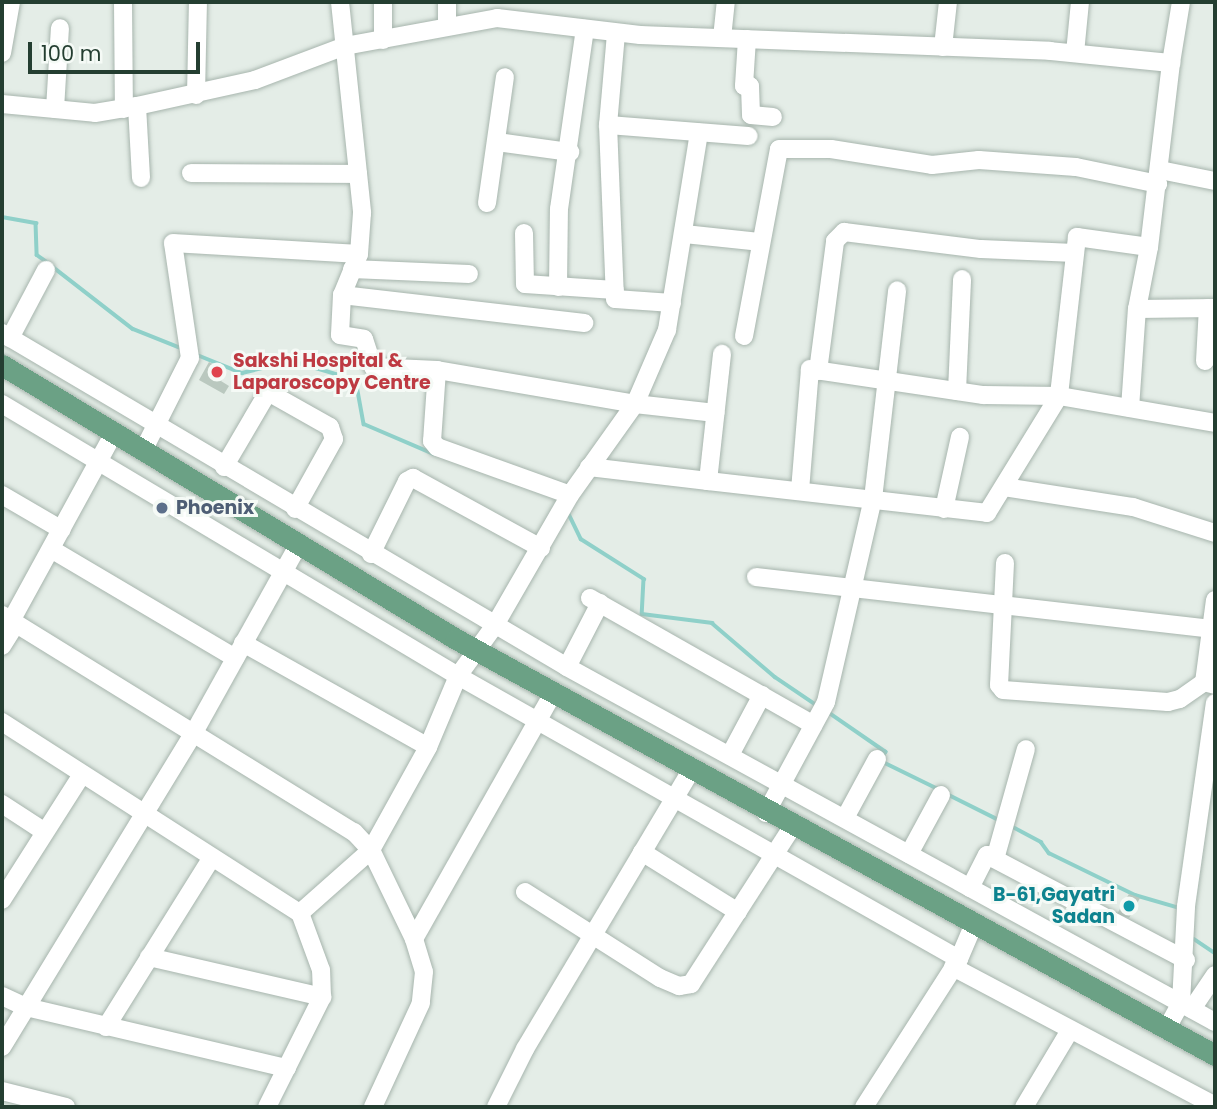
<!DOCTYPE html>
<style>
body{margin:0}
#map{position:relative;width:1217px;height:1109px;overflow:hidden;background:#e4ede7;font-family:Poppins,sans-serif}
div>[style]{position:absolute}
[style*='--x']{left:calc(var(--x)*1px);top:calc(var(--y)*1px);width:calc(var(--w)*1px);rotate:calc(var(--a)*1deg)}
.stream>*{height:3.5px;margin:-1.75px;padding:0 1.75px;transform-origin:1.75px;border-radius:1.75px;background:#8fd0c9}
.building>*{inset:0;background:#bac8bf}
.roads{filter:drop-shadow(0 0 2px #a7b5ad) drop-shadow(0 0 2px #a7b5ad)}
.minor>*{height:18px;margin:-9px;padding:0 9px;transform-origin:9px;border-radius:9px;background:#fff}
.major>*{height:21px;margin:-10.5px;padding:0 10.5px;transform-origin:10.5px;border-radius:10.5px;background:#6ba185}
.dots>*{width:19px;height:19px;translate:-50% -50%;box-sizing:border-box;border:4px solid #f5faf6;border-radius:50%}
span{translate:-50% -50%;white-space:nowrap;text-align:center;line-height:1.15;-webkit-text-stroke:6px #f5faf6;paint-order:stroke}
.health-label{font-size:19px;color:#be3a42;font-weight:700}
.left{translate:0 -50%;text-align:left}
.service-label{font-size:19px;color:#4e5e75;font-weight:700}
.culture-label{font-size:19px;color:#0d838f;font-weight:700}
.right{translate:-100% -50%;text-align:right}
.frame{position:absolute;inset:0;border:4px solid #243e31;pointer-events:none}
.scale{position:absolute;left:28px;top:42px;width:172px;height:32px;box-sizing:border-box;border:4px solid #243e31;border-top:0;padding-left:9px;font-size:21px;line-height:24px;white-space:nowrap;color:#243e31;-webkit-text-stroke:5px #f5faf6;paint-order:stroke}
</style>
<div id="map">
<div class="stream">
<div style="--x:2;--y:217;--w:35;--a:10"></div>
<div style="--x:36;--y:223;--w:32;--a:88"></div>
<div style="--x:37;--y:255;--w:12;--a:35"></div>
<div style="--x:53;--y:267;--w:101;--a:37.8"></div>
<div style="--x:133;--y:329;--w:52;--a:21.6"></div>
<div style="--x:195;--y:354;--w:51;--a:22"></div>
<div style="--x:242;--y:373;--w:51;--a:-13.5"></div>
<div style="--x:292;--y:361;--w:67;--a:16.5"></div>
<div style="--x:356;--y:380;--w:45;--a:79.7"></div>
<div style="--x:364;--y:424;--w:76;--a:23.2"></div>
<div style="--x:568;--y:512;--w:30;--a:64"></div>
<div style="--x:581;--y:539;--w:75;--a:32.4"></div>
<div style="--x:644;--y:579;--w:35;--a:93"></div>
<div style="--x:642;--y:614;--w:71;--a:7.3"></div>
<div style="--x:712;--y:623;--w:83;--a:40.6"></div>
<div style="--x:775;--y:677;--w:52;--a:34"></div>
<div style="--x:828;--y:712;--w:70;--a:34.6"></div>
<div style="--x:886;--y:752;--w:5;--a:127"></div>
<div style="--x:883;--y:762;--w:61;--a:26.1"></div>
<div style="--x:945;--y:793;--w:63;--a:26.6"></div>
<div style="--x:1013;--y:827;--w:32;--a:28"></div>
<div style="--x:1041;--y:842;--w:14;--a:54"></div>
<div style="--x:1049;--y:853;--w:96;--a:26"></div>
<div style="--x:1135;--y:895;--w:43;--a:16.3"></div>
<div style="--x:1194;--y:939;--w:25;--a:34"></div>
</div>
<div class="building">
<div style="clip-path:polygon(209px 362px,226px 371px,221px 381px,229px 386px,224px 394px,199px 380px)"></div>
<div style="clip-path:polygon(1129px 894px,1140px 898px,1129px 918px,1117px 914px)"></div>
</div>
<div class="roads">
<div class="minor">
<div style="--x:123;--y:2;--w:107;--a:89.5"></div>
<div style="--x:340;--y:2;--w:212;--a:84"></div>
<div style="--x:362;--y:213;--w:41;--a:94.2"></div>
<div style="--x:359;--y:254;--w:44;--a:112.5"></div>
<div style="--x:342;--y:295;--w:40;--a:92.9"></div>
<div style="--x:340;--y:335;--w:24;--a:9"></div>
<div style="--x:364;--y:339;--w:29;--a:72"></div>
<div style="--x:373;--y:367;--w:64;--a:2.7"></div>
<div style="--x:437;--y:370;--w:201;--a:9.7"></div>
<div style="--x:635;--y:404;--w:81;--a:6.4"></div>
<div style="--x:383;--y:2;--w:38;--a:90"></div>
<div style="--x:447;--y:25;--w:23;--a:-90"></div>
<div style="--x:722;--y:38;--w:36;--a:-84"></div>
<div style="--x:747;--y:39;--w:47;--a:93.7"></div>
<div style="--x:744;--y:86;--w:6;--a:0"></div>
<div style="--x:750;--y:86;--w:29;--a:88"></div>
<div style="--x:751;--y:115;--w:22;--a:5"></div>
<div style="--x:943;--y:47;--w:45;--a:-83.7"></div>
<div style="--x:2;--y:53;--w:52;--a:-80"></div>
<div style="--x:1075;--y:53;--w:51;--a:-84.4"></div>
<div style="--x:1171;--y:63;--w:62;--a:-80.7"></div>
<div style="--x:196;--y:95;--w:93;--a:-88.8"></div>
<div style="--x:2;--y:104;--w:93;--a:5.5"></div>
<div style="--x:95;--y:113;--w:43;--a:-9.5"></div>
<div style="--x:137;--y:106;--w:121;--a:-12.4"></div>
<div style="--x:255;--y:80;--w:96;--a:-20.7"></div>
<div style="--x:345;--y:46;--w:155;--a:-10.4"></div>
<div style="--x:497;--y:18;--w:144;--a:6.8"></div>
<div style="--x:640;--y:35;--w:410;--a:2.2"></div>
<div style="--x:1050;--y:51;--w:122;--a:5.7"></div>
<div style="--x:1171;--y:63;--w:185;--a:96.8"></div>
<div style="--x:1149;--y:247;--w:73;--a:-172.1"></div>
<div style="--x:1077;--y:237;--w:160;--a:96.5"></div>
<div style="--x:1059;--y:396;--w:158;--a:9.8"></div>
<div style="--x:137;--y:106;--w:72;--a:86.8"></div>
<div style="--x:55;--y:109;--w:81;--a:-86.5"></div>
<div style="--x:608;--y:125;--w:92;--a:-85"></div>
<div style="--x:497;--y:142;--w:74;--a:7.8"></div>
<div style="--x:1160;--y:170;--w:56;--a:11.3"></div>
<div style="--x:191;--y:173;--w:167;--a:0.3"></div>
<div style="--x:487;--y:203;--w:127;--a:-81.9"></div>
<div style="--x:524;--y:233;--w:51;--a:88.9"></div>
<div style="--x:525;--y:284;--w:90;--a:3.8"></div>
<div style="--x:684;--y:234;--w:76;--a:6"></div>
<div style="--x:352;--y:269;--w:117;--a:2.4"></div>
<div style="--x:558;--y:287;--w:78;--a:-89.3"></div>
<div style="--x:559;--y:209;--w:182;--a:-81.8"></div>
<div style="--x:342;--y:295;--w:244;--a:6.6"></div>
<div style="--x:672;--y:303;--w:57;--a:-176"></div>
<div style="--x:615;--y:299;--w:174;--a:-92.3"></div>
<div style="--x:608;--y:125;--w:141;--a:4.5"></div>
<div style="--x:1137;--y:309;--w:78;--a:-0.7"></div>
<div style="--x:2;--y:333;--w:656;--a:30.59"></div>
<div style="--x:567;--y:667;--w:739;--a:28.72"></div>
<div style="--x:744;--y:336;--w:190;--a:-79.4"></div>
<div style="--x:779;--y:149;--w:52;--a:0"></div>
<div style="--x:831;--y:149;--w:102;--a:9"></div>
<div style="--x:932;--y:165;--w:47;--a:-6.1"></div>
<div style="--x:979;--y:160;--w:97;--a:4.1"></div>
<div style="--x:1076;--y:167;--w:84;--a:11.7"></div>
<div style="--x:10;--y:338;--w:77;--a:-62.1"></div>
<div style="--x:1205;--y:361;--w:53;--a:-86.8"></div>
<div style="--x:437;--y:370;--w:71;--a:94"></div>
<div style="--x:432;--y:441;--w:8;--a:50"></div>
<div style="--x:437;--y:447;--w:141;--a:19.8"></div>
<div style="--x:818;--y:371;--w:131;--a:-82.5"></div>
<div style="--x:835;--y:241;--w:13;--a:-45"></div>
<div style="--x:844;--y:232;--w:138;--a:7.1"></div>
<div style="--x:981;--y:249;--w:94;--a:2.4"></div>
<div style="--x:957;--y:391;--w:112;--a:-87.4"></div>
<div style="--x:2;--y:404;--w:531;--a:30.82"></div>
<div style="--x:458;--y:676;--w:575;--a:29.46"></div>
<div style="--x:1130;--y:408;--w:99;--a:-86"></div>
<div style="--x:1137;--y:309;--w:63;--a:-79"></div>
<div style="--x:143;--y:451;--w:104;--a:-63.2"></div>
<div style="--x:190;--y:358;--w:116;--a:-98.4"></div>
<div style="--x:173;--y:243;--w:186;--a:3.4"></div>
<div style="--x:224;--y:467;--w:87;--a:-59.6"></div>
<div style="--x:268;--y:392;--w:71;--a:29.4"></div>
<div style="--x:330;--y:427;--w:13;--a:72"></div>
<div style="--x:334;--y:439;--w:80;--a:119.1"></div>
<div style="--x:589;--y:467;--w:120;--a:6.7"></div>
<div style="--x:708;--y:481;--w:128;--a:-83.7"></div>
<div style="--x:708;--y:481;--w:281;--a:6.5"></div>
<div style="--x:987;--y:513;--w:137;--a:-58.4"></div>
<div style="--x:1059;--y:396;--w:76;--a:-179.2"></div>
<div style="--x:983;--y:395;--w:175;--a:-171.5"></div>
<div style="--x:810;--y:369;--w:122;--a:94.7"></div>
<div style="--x:1004;--y:487;--w:131;--a:8.8"></div>
<div style="--x:1133;--y:507;--w:86;--a:17.6"></div>
<div style="--x:2;--y:495;--w:69;--a:30.3"></div>
<div style="--x:944;--y:509;--w:74;--a:-77.5"></div>
<div style="--x:51;--y:549;--w:214;--a:30.6"></div>
<div style="--x:371;--y:554;--w:81;--a:-63.7"></div>
<div style="--x:407;--y:481;--w:7;--a:-27"></div>
<div style="--x:413;--y:478;--w:146;--a:28.7"></div>
<div style="--x:1005;--y:563;--w:122;--a:92.8"></div>
<div style="--x:999;--y:685;--w:6;--a:51"></div>
<div style="--x:1003;--y:690;--w:165;--a:4.2"></div>
<div style="--x:1168;--y:702;--w:12;--a:-14"></div>
<div style="--x:1180;--y:699;--w:29;--a:-35"></div>
<div style="--x:756;--y:577;--w:458;--a:6.5"></div>
<div style="--x:590;--y:598;--w:257;--a:29.6"></div>
<div style="--x:1215;--y:600;--w:83;--a:97.6"></div>
<div style="--x:1204;--y:682;--w:11;--a:15"></div>
<div style="--x:2;--y:615;--w:414;--a:31.7"></div>
<div style="--x:354;--y:832;--w:25;--a:47"></div>
<div style="--x:371;--y:850;--w:99;--a:64.2"></div>
<div style="--x:414;--y:939;--w:34;--a:73"></div>
<div style="--x:424;--y:972;--w:31;--a:96"></div>
<div style="--x:421;--y:1003;--w:115;--a:114.8"></div>
<div style="--x:11;--y:621;--w:214;--a:-61.3"></div>
<div style="--x:243;--y:643;--w:212;--a:29.3"></div>
<div style="--x:2;--y:646;--w:26;--a:-58"></div>
<div style="--x:567;--y:667;--w:72;--a:-62.7"></div>
<div style="--x:2;--y:722;--w:354;--a:32.7"></div>
<div style="--x:730;--y:755;--w:68;--a:-61.9"></div>
<div style="--x:2;--y:804;--w:51;--a:33.1"></div>
<div style="--x:766;--y:813;--w:126;--a:-61.6"></div>
<div style="--x:826;--y:702;--w:208;--a:-77"></div>
<div style="--x:873;--y:499;--w:210;--a:-83.4"></div>
<div style="--x:845;--y:818;--w:67;--a:-61.5"></div>
<div style="--x:642;--y:852;--w:113;--a:32"></div>
<div style="--x:909;--y:854;--w:67;--a:-61.5"></div>
<div style="--x:995;--y:859;--w:114;--a:-74.3"></div>
<div style="--x:970;--y:888;--w:37;--a:-63"></div>
<div style="--x:987;--y:855;--w:225;--a:27.8"></div>
<div style="--x:525;--y:892;--w:160;--a:32.5"></div>
<div style="--x:660;--y:978;--w:21;--a:23"></div>
<div style="--x:679;--y:986;--w:12;--a:-9"></div>
<div style="--x:691;--y:984;--w:187;--a:-57.2"></div>
<div style="--x:2;--y:900;--w:147;--a:-57.5"></div>
<div style="--x:414;--y:939;--w:283;--a:-60.5"></div>
<div style="--x:149;--y:957;--w:178;--a:13"></div>
<div style="--x:953;--y:967;--w:297;--a:27.9"></div>
<div style="--x:2;--y:996;--w:26;--a:25"></div>
<div style="--x:26;--y:1007;--w:268;--a:13.2"></div>
<div style="--x:1192;--y:1009;--w:41;--a:-55.9"></div>
<div style="--x:106;--y:1027;--w:198;--a:-58"></div>
<div style="--x:1167;--y:1028;--w:29;--a:-61"></div>
<div style="--x:1181;--y:1003;--w:97;--a:-87"></div>
<div style="--x:1186;--y:906;--w:205;--a:-81.9"></div>
<div style="--x:2;--y:1047;--w:364;--a:-58.6"></div>
<div style="--x:192;--y:736;--w:220;--a:-60.9"></div>
<div style="--x:2;--y:1091;--w:66;--a:14"></div>
<div style="--x:267;--y:1107;--w:123;--a:-63.4"></div>
<div style="--x:322;--y:997;--w:27;--a:-92"></div>
<div style="--x:321;--y:970;--w:61;--a:-110.2"></div>
<div style="--x:300;--y:913;--w:95;--a:-41.6"></div>
<div style="--x:371;--y:850;--w:118;--a:-61"></div>
<div style="--x:428;--y:747;--w:77;--a:-67.1"></div>
<div style="--x:458;--y:676;--w:63;--a:-54"></div>
<div style="--x:495;--y:625;--w:150;--a:-60"></div>
<div style="--x:570;--y:495;--w:112;--a:-54.5"></div>
<div style="--x:635;--y:404;--w:81;--a:-66.6"></div>
<div style="--x:667;--y:330;--w:200;--a:-80.8"></div>
<div style="--x:496;--y:1107;--w:65;--a:-63.4"></div>
<div style="--x:525;--y:1049;--w:325;--a:-59.2"></div>
<div style="--x:864;--y:1107;--w:176;--a:-57.3"></div>
<div style="--x:959;--y:959;--w:36;--a:-67"></div>
<div style="--x:1024;--y:1107;--w:90;--a:-59.1"></div>
</div>
<div class="major">
<div style="--x:2;--y:365;--w:530;--a:31.11"></div>
<div style="--x:456;--y:639;--w:866;--a:28.73"></div>
</div>
</div>
<div class="dots">
<div style="left:217px;top:372px;background:#e0444e"></div>
<div style="left:162px;top:508px;background:#5c6f8a"></div>
<div style="left:1129px;top:906px;background:#0f9aa8"></div>
</div>
<div class="health-label">
<span class="left" style="left:233px;top:372px">Sakshi Hospital &amp;<br>Laparoscopy Centre</span>
</div>
<div class="service-label">
<span class="left" style="left:176px;top:508px">Phoenix</span>
</div>
<div class="culture-label">
<span class="right" style="left:1115px;top:906px">B-61,Gayatri<br>Sadan</span>
</div>
<div class="frame"></div>
<div class="scale">100 m</div>
</div>
